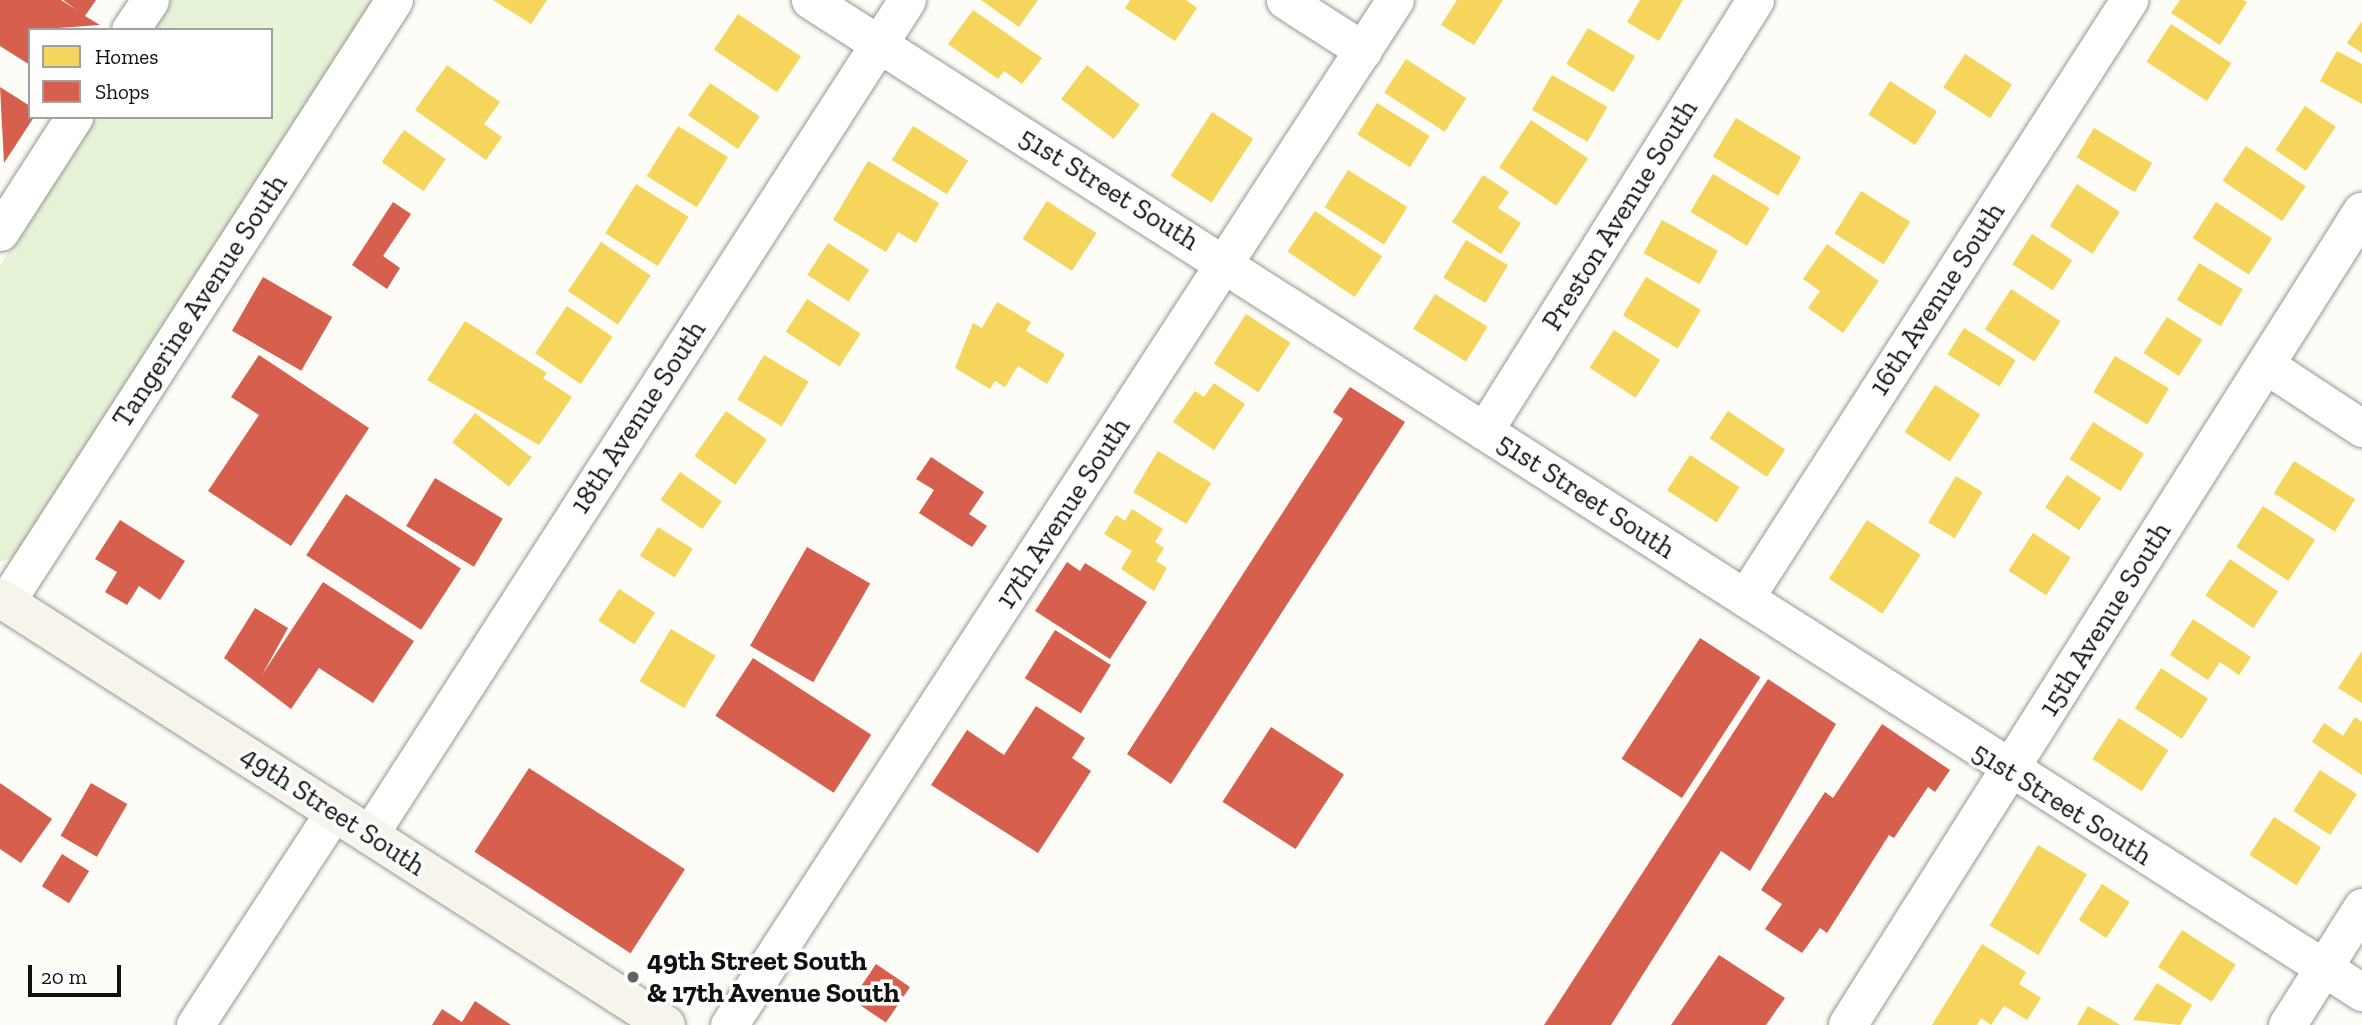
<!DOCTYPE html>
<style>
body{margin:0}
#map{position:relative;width:2362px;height:1025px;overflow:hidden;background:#fdfcf7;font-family:"Zilla Slab",serif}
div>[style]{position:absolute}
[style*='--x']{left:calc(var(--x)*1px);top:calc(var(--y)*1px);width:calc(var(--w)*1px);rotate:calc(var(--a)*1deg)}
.green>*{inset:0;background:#e7f3d7}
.homes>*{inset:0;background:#f6d55c;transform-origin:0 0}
.shops>*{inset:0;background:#d6604d;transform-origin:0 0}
.roads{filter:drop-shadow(0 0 2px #979795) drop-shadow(0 0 2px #979795)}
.minor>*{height:37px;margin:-18.5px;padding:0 18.5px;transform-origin:18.5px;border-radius:18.5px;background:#fffffe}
.tertiary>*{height:38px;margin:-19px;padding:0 19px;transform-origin:19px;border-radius:19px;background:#fffffe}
.secondary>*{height:38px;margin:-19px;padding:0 19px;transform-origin:19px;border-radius:19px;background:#f6f4eb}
.dots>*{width:19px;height:19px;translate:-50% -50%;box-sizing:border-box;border:4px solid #fff;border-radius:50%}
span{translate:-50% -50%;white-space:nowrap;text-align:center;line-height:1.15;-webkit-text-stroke:7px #fff;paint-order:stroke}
.street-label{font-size:28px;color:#111}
.poi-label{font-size:28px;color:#111;font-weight:700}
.left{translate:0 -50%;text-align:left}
.legend{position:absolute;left:28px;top:28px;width:245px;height:91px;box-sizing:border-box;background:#fff;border:2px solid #a0a0a0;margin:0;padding:9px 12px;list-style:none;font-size:21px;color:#111}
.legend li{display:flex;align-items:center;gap:14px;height:35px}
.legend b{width:35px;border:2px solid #a0a0a0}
.scale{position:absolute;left:28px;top:965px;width:93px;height:32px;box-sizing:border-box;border:4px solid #111;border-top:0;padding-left:9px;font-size:21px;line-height:24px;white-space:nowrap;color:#111;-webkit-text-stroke:5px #fff;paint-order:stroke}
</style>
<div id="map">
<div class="green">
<div style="clip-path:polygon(171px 0,373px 0,14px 557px,0 562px,0 265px,95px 117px,271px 117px,271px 30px,152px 30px)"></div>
</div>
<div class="homes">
<div style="clip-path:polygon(493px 0,547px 0,531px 24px)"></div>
<div style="clip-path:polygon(981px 0,1038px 0,1019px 27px)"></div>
<div style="clip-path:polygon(1130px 0,1186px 0,1197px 8px,1175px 41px,1125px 8px)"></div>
<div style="clip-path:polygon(1457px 0,1503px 0,1474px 45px,1441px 25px)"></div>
<div style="clip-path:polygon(1640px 0,1683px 0,1659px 41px,1627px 22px)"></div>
<div style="clip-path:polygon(2180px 0,2243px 0,2247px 2px,2220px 45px,2171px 13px)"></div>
<div style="clip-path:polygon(973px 10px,1042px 58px,1022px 84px,1004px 71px,998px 79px,948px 44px)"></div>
<div style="left:738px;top:14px;width:76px;height:43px;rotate:34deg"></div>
<div style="clip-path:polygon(2362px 21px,2362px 53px,2347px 43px)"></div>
<div style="left:2171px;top:24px;width:72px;height:45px;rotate:33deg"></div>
<div style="left:1588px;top:28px;width:55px;height:42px;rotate:31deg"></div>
<div style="clip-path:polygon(2337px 51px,2362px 64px,2362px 104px,2320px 81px)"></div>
<div style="left:1965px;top:54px;width:56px;height:40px;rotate:33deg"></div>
<div style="left:1406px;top:59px;width:72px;height:40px;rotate:33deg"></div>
<div style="clip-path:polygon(447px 65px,500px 102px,484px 124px,502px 137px,486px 160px,415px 110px)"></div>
<div style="left:1087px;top:65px;width:66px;height:43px;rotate:37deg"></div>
<div style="left:1552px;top:75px;width:64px;height:40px;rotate:30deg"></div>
<div style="left:1890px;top:81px;width:56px;height:40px;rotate:33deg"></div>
<div style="left:710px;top:83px;width:60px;height:39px;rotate:34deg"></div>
<div style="left:1377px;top:103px;width:62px;height:37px;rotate:32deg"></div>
<div style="left:2305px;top:106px;width:37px;height:53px;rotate:34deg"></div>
<div style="left:1212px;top:112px;width:49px;height:76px;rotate:33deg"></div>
<div style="left:1736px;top:118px;width:76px;height:45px;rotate:31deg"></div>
<div style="left:1531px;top:120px;width:69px;height:57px;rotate:34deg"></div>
<div style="left:678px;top:126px;width:59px;height:59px;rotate:32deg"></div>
<div style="left:913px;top:126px;width:65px;height:40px;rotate:32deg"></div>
<div style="left:2094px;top:128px;width:68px;height:34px;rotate:31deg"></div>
<div style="left:404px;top:130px;width:51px;height:39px;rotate:35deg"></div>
<div style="left:2246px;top:146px;width:72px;height:42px;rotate:34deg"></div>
<div style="clip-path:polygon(868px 161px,939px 203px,916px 243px,898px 232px,886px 252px,833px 220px)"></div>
<div style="left:1348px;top:170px;width:70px;height:44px;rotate:32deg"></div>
<div style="left:1713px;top:174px;width:66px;height:44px;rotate:31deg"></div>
<div style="clip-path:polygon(1483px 175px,1509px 192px,1498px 208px,1521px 223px,1501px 254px,1452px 222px)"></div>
<div style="left:636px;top:184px;width:62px;height:58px;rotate:32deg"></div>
<div style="left:2077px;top:184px;width:51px;height:50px;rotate:33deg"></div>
<div style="left:1861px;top:191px;width:58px;height:50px;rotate:32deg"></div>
<div style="left:1047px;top:201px;width:59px;height:45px;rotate:33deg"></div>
<div style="left:2216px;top:202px;width:67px;height:43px;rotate:33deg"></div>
<div style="left:1315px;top:211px;width:81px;height:49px;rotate:34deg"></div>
<div style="left:1662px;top:220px;width:64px;height:38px;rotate:29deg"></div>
<div style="left:2032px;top:234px;width:48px;height:36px;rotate:33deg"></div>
<div style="left:1466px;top:240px;width:49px;height:44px;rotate:31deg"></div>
<div style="left:601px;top:242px;width:60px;height:59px;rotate:34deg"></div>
<div style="left:828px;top:243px;width:49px;height:38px;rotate:33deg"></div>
<div style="clip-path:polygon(1827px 244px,1879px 281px,1843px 333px,1808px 308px,1820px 291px,1803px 279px)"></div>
<div style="left:2199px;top:263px;width:51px;height:43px;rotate:31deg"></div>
<div style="left:1646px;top:277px;width:64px;height:45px;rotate:31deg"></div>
<div style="left:2011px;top:289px;width:59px;height:48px;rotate:33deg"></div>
<div style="left:1435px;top:294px;width:62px;height:41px;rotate:32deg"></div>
<div style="left:807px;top:299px;width:64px;height:39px;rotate:33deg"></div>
<div style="clip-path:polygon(997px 302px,1031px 322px,1026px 331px,1065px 354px,1047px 384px,1018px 366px,1005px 387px,995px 381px,990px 389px,955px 368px,973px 323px,982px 328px)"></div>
<div style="left:567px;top:306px;width:55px;height:57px;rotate:34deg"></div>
<div style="left:1246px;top:314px;width:53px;height:59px;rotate:33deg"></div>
<div style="left:2167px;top:317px;width:42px;height:43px;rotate:33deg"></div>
<div style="clip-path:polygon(465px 321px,547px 373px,543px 378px,572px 397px,539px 445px,427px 380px)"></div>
<div style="left:1964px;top:328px;width:61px;height:31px;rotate:32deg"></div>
<div style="left:1614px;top:330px;width:55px;height:45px;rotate:33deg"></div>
<div style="left:764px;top:355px;width:52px;height:52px;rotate:31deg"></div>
<div style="left:2115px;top:356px;width:63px;height:42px;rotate:31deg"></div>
<div style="clip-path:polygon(1214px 383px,1245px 404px,1214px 450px,1173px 422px,1195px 391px,1204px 397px)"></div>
<div style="left:1935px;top:385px;width:54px;height:56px;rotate:33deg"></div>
<div style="left:726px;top:411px;width:50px;height:55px;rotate:35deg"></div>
<div style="left:1728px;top:411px;width:69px;height:33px;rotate:34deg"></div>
<div style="left:475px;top:413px;width:72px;height:37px;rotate:38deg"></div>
<div style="left:2093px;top:422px;width:60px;height:44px;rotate:32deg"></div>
<div style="left:1158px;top:451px;width:62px;height:48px;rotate:31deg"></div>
<div style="left:1690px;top:455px;width:59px;height:42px;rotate:33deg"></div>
<div style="left:2294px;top:461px;width:72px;height:38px;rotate:32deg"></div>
<div style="left:680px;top:472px;width:51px;height:34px;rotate:35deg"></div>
<div style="left:2067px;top:475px;width:41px;height:39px;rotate:34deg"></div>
<div style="left:1956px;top:476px;width:31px;height:54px;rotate:31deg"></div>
<div style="left:2263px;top:506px;width:62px;height:49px;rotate:33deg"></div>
<div style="clip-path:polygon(1132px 509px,1163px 529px,1155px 542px,1164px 548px,1156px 561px,1167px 568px,1154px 591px,1121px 569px,1132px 551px,1104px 534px,1116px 515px,1125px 521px)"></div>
<div style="left:1867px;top:520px;width:64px;height:70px;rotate:33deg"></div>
<div style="left:658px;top:527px;width:41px;height:34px;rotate:32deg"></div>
<div style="left:2033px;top:533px;width:45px;height:45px;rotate:33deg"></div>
<div style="left:2230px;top:559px;width:58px;height:44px;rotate:34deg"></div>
<div style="left:619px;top:589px;width:43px;height:38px;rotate:33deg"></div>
<div style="clip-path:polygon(2193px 619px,2251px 657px,2239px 675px,2220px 662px,2208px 680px,2170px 655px)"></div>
<div style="left:671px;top:629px;width:52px;height:61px;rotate:31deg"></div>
<div style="clip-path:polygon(2362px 651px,2362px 703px,2338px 688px)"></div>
<div style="left:2161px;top:668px;width:56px;height:48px;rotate:33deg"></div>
<div style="clip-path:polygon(2355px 717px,2362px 722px,2362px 775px,2312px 742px,2324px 723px,2343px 736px)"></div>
<div style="left:2119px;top:718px;width:59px;height:49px;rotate:33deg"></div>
<div style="left:2320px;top:770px;width:44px;height:49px;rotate:33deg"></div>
<div style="left:2274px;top:817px;width:56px;height:45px;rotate:33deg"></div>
<div style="left:2038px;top:845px;width:57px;height:94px;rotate:31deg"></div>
<div style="left:2102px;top:884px;width:33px;height:43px;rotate:33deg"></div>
<div style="left:2182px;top:930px;width:64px;height:44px;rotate:33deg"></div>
<div style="clip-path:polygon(1982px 944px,2026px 972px,2019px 984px,2041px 998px,2027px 1020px,2004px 1006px,1991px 1025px,1981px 1018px,1977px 1025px,1932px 1025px)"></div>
<div style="clip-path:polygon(2157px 983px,2192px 1005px,2180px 1025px,2133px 1020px)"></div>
<div style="clip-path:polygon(2088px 1006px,2109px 1018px,2120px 1025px,2077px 1025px)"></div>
</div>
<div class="shops">
<div style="clip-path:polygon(0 0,61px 0,78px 11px,63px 0,96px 0,85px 16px,100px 25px,30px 30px,30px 65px,0 46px)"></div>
<div style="clip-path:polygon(0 87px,30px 106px,34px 117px,4px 163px)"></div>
<div style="clip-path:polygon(393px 202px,411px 214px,383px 256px,400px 268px,387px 289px,352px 265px)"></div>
<div style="left:263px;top:277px;width:80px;height:62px;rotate:30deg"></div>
<div style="clip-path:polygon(259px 355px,369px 428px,291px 546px,208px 491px,259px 415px,231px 397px)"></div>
<div style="clip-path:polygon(1350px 387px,1405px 422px,1171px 784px,1127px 754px,1343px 419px,1333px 412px)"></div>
<div style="clip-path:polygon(931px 457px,984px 492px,969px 514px,987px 526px,972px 547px,919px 513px,934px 490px,916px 479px)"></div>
<div style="left:435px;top:478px;width:79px;height:56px;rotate:31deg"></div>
<div style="left:346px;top:494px;width:137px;height:73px;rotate:33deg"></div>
<div style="clip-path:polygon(120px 520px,185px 561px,160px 600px,139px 586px,127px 605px,105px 592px,117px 572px,95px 559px)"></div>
<div style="left:807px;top:547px;width:73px;height:114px;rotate:30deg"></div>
<div style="clip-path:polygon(1067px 562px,1080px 571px,1085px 563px,1147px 602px,1110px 659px,1035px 611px)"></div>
<div style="clip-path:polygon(323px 582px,414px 641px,373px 703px,319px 668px,291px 709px,224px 658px,255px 608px,288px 628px,262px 675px)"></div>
<div style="left:1055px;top:630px;width:66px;height:57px;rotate:32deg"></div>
<div style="left:1700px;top:638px;width:72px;height:144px;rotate:33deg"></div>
<div style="left:753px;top:658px;width:141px;height:69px;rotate:33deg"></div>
<div style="clip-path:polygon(1768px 679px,1836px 724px,1750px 871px,1721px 851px,1611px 1025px,1544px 1025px)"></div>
<div style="clip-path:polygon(1036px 706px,1085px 738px,1072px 758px,1091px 771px,1038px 853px,931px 785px,967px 730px,1004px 755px)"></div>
<div style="clip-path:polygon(1882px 724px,1950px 770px,1935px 792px,1928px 787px,1894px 838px,1889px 835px,1827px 933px,1820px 928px,1802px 953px,1765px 929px,1782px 904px,1761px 890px,1825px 792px,1833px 798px)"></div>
<div style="left:1271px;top:727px;width:87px;height:89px;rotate:33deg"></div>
<div style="left:529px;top:768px;width:186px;height:100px;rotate:33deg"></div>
<div style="clip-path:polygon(0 783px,52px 819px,21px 863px,0 849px)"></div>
<div style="left:91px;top:783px;width:42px;height:61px;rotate:30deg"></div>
<div style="left:62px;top:854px;width:32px;height:38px;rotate:32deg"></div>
<div style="clip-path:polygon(1719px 955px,1785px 998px,1766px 1025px,1671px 1025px)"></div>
<div style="left:876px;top:964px;width:41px;height:43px;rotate:34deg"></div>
<div style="clip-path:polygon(475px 1001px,511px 1025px,432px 1025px,442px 1009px,462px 1022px)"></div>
</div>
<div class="roads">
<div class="minor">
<div style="--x:810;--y:0;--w:1842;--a:32.59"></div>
<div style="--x:1285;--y:0;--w:93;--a:32.7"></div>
<div style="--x:130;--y:30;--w:36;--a:-56"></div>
<div style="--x:0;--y:232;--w:137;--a:-57.2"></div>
<div style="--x:2266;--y:365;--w:115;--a:33.3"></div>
<div style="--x:1484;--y:431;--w:509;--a:-57.84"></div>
<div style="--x:1745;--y:598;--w:711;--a:-57.29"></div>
<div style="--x:6;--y:602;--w:716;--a:-57.2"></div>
<div style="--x:369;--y:835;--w:993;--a:-57.21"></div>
<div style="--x:195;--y:1025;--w:254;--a:-56.9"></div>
<div style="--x:729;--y:1025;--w:1222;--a:-56.99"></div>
<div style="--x:2287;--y:1025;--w:140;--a:-57.6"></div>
</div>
<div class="tertiary">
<div style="--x:1848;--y:1025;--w:962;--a:-57.7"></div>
</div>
<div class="secondary">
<div style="--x:0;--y:598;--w:791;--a:32.67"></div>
</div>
</div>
<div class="dots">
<div style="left:633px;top:977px;background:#646362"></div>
</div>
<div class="street-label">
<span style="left:1109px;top:189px;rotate:32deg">51st Street South</span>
<span style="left:1620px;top:215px;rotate:-58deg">Preston Avenue South</span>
<span style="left:1937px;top:299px;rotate:-57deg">16th Avenue South</span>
<span style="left:200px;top:301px;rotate:-57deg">Tangerine Avenue South</span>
<span style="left:638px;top:417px;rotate:-57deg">18th Avenue South</span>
<span style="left:1586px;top:496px;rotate:33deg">51st Street South</span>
<span style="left:1063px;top:513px;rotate:-57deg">17th Avenue South</span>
<span style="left:2105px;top:619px;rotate:-58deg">15th Avenue South</span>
<span style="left:2062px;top:804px;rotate:32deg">51st Street South</span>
<span style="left:333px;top:811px;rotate:33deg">49th Street South</span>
</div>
<div class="poi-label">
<span class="left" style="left:647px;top:977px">49th Street South<br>&amp; 17th Avenue South</span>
</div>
<ul class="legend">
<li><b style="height:19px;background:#f6d55c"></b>Homes</li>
<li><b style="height:19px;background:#d6604d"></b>Shops</li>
</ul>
<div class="scale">20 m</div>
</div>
